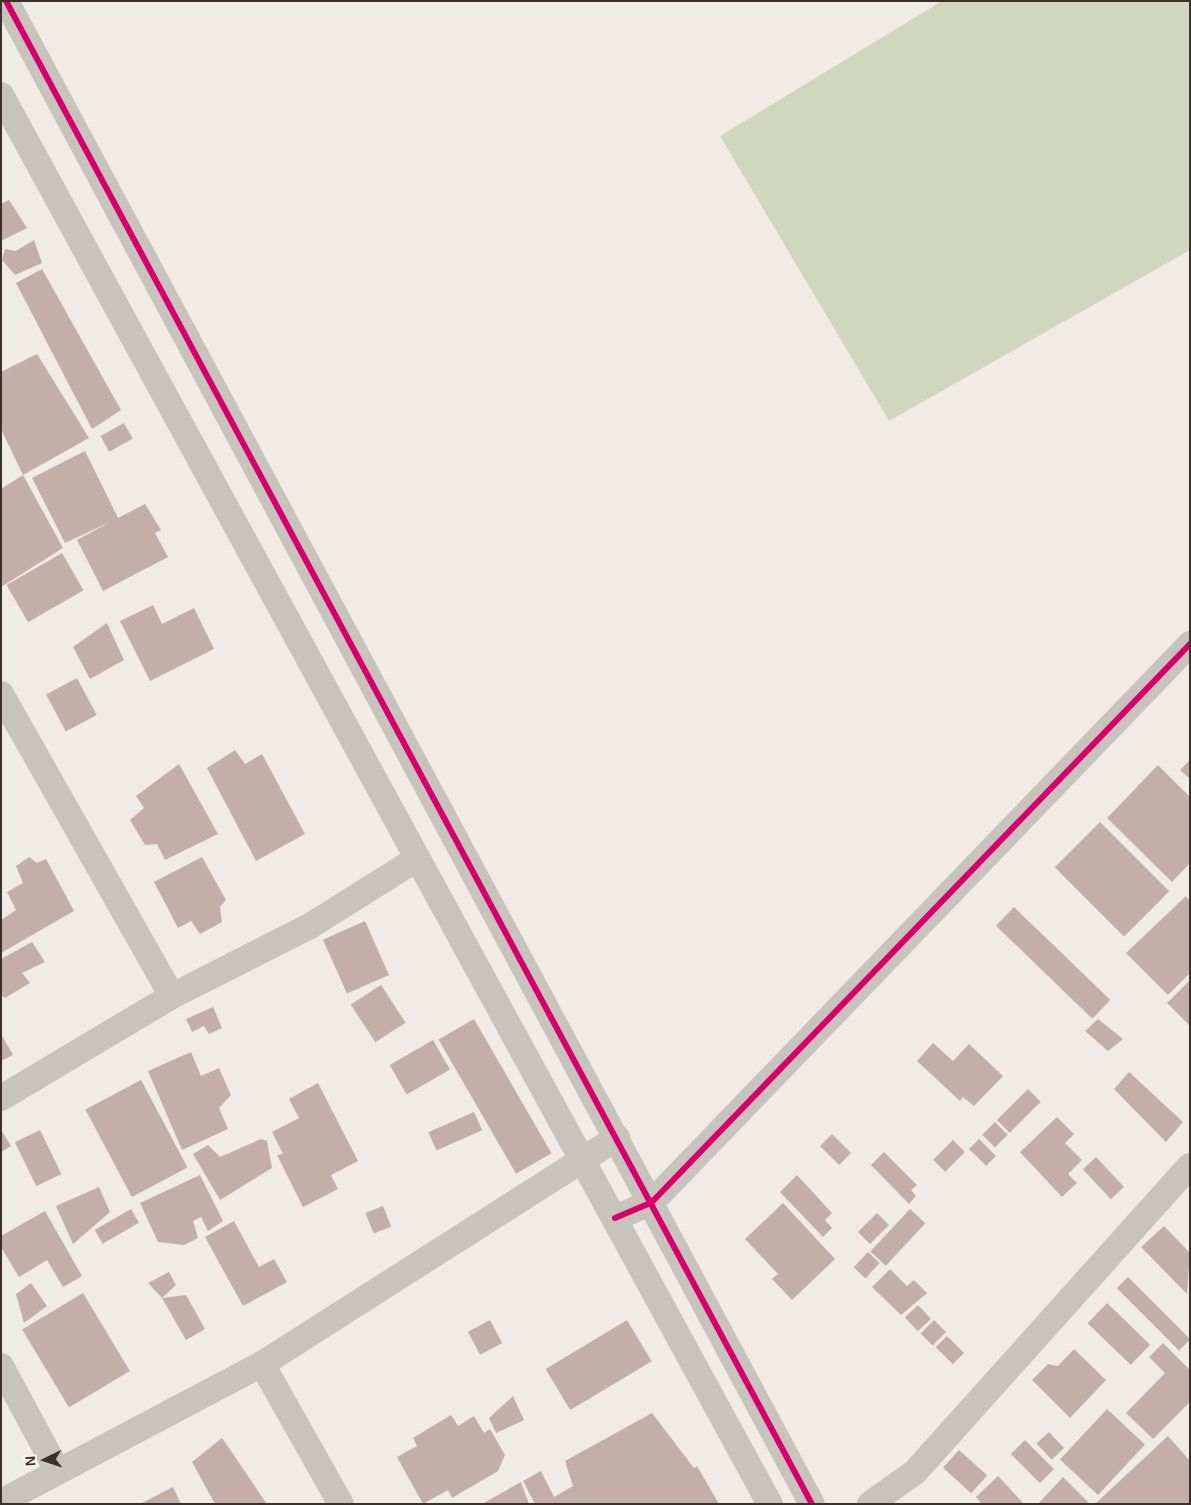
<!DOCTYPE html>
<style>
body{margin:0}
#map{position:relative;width:1191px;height:1505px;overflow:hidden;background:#f0ebe5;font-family:Helvetica,sans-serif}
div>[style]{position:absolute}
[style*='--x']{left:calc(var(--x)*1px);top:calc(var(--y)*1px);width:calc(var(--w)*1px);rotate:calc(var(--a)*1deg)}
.green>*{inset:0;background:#d1d6bf}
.building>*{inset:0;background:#c3afa7;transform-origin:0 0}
.minor>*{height:26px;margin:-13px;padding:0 13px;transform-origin:13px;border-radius:13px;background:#c9c3be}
.cycleway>*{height:6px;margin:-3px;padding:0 3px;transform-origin:3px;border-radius:3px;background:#d6006c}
span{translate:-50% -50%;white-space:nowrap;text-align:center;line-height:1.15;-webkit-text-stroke:4.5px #fbf5ee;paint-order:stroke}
.frame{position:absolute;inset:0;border:2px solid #3b302b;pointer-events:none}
.north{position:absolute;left:20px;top:1435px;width:50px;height:50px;-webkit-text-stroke:4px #fbf5ee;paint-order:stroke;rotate:266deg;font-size:14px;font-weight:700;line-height:20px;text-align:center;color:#3b302b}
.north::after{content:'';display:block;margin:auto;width:18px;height:22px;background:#3b302b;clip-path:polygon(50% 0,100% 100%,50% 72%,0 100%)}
</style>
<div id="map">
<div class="green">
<div style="clip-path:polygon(942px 1px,1190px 1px,1190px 250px,889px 421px,720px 136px)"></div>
</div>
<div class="building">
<div style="clip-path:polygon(9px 200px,27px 228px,1px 241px,1px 204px)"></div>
<div style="clip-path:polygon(34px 240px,42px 263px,15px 275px,2px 260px,5px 249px,16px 251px)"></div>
<div style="clip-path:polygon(42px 269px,121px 410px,92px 429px,16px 283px)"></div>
<div style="clip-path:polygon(37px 354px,89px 438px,23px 475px,1px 429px,1px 372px)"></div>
<div style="left:124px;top:423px;width:18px;height:27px;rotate:61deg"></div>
<div style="clip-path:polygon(85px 451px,118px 518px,145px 504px,161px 530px,155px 533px,168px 557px,103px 591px,77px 540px,110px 522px,65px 543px,32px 478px)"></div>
<div style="clip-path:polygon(23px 475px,63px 548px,1px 587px,1px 489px)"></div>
<div style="left:62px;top:553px;width:43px;height:64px;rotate:60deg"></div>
<div style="clip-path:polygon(153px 605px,162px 624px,194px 608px,214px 649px,150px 681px,120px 621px)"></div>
<div style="clip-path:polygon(107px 623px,124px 660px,90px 679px,73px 647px)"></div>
<div style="left:77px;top:678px;width:42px;height:35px;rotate:62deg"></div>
<div style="clip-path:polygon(235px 750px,245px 764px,262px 754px,305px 834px,256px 861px,207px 768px)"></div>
<div style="clip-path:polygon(1190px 760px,1190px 779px,1180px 770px)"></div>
<div style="clip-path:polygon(179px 764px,218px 834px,165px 860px,157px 844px,145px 845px,130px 820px,144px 808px,136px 796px)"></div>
<div style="clip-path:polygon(1158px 765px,1190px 797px,1190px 863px,1172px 882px,1107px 818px)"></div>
<div style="left:1100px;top:822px;width:98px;height:64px;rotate:45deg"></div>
<div style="clip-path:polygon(29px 857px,37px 863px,46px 859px,74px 911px,1px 953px,1px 920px,16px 910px,7px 892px,23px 883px,16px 866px)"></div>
<div style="clip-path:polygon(202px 857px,226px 900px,220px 907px,222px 922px,200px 934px,191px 921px,178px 928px,154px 882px)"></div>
<div style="clip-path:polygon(1186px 896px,1190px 901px,1190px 973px,1168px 995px,1126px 953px)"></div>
<div style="left:1014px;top:907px;width:134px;height:26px;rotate:44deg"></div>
<div style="left:365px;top:921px;width:59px;height:46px;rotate:66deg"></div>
<div style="clip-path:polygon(32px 942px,45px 962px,22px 973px,30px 983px,5px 998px,1px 995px,1px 959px)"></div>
<div style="clip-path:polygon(1190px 980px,1190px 1026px,1167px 1003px)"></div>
<div style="left:381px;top:985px;width:45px;height:36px;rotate:57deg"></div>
<div style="clip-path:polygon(213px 1007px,222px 1028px,209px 1034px,204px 1026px,192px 1032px,186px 1019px)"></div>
<div style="left:474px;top:1019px;width:155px;height:41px;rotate:60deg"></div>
<div style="clip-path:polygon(1098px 1019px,1123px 1039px,1108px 1051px,1085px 1031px)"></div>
<div style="clip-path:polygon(1px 1034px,13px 1055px,1px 1061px)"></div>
<div style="left:433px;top:1040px;width:34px;height:50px;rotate:60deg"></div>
<div style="clip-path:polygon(933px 1043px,953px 1061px,969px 1044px,1003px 1076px,974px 1106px,963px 1097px,960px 1101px,917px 1061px)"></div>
<div style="clip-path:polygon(191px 1052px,201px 1076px,219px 1068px,231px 1095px,219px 1108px,228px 1129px,182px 1150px,148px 1071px)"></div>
<div style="clip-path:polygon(1129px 1072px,1183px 1122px,1166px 1142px,1114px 1089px)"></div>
<div style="left:141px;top:1080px;width:99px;height:63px;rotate:62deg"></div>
<div style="clip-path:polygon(318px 1083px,358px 1161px,331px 1175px,338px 1189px,303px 1207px,277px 1155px,283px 1154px,272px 1132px,299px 1118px,289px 1099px)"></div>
<div style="left:1028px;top:1089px;width:18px;height:44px;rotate:45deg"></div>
<div style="left:474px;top:1112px;width:20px;height:50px;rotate:66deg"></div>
<div style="clip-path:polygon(1057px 1117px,1074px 1134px,1065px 1143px,1082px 1160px,1068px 1174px,1077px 1183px,1062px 1197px,1020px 1152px)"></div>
<div style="left:995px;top:1122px;width:18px;height:18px;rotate:45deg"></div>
<div style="clip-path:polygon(1px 1130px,11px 1146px,1px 1152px)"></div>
<div style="left:40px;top:1130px;width:49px;height:28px;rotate:64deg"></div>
<div style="left:832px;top:1134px;width:27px;height:17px;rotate:45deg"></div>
<div style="clip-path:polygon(261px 1139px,267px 1141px,272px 1168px,220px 1200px,193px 1154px,208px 1145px,220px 1157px)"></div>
<div style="left:979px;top:1139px;width:24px;height:14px;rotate:45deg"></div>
<div style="left:953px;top:1140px;width:17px;height:28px;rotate:45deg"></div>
<div style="clip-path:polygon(884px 1152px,917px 1185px,911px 1190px,916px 1196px,909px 1204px,871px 1165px)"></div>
<div style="left:1096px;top:1157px;width:41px;height:18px;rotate:47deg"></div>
<div style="clip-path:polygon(200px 1175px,223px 1221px,208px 1231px,201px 1217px,193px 1221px,198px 1238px,184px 1245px,158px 1242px,140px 1203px)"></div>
<div style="clip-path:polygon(797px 1175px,832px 1213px,825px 1220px,832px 1228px,823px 1237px,780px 1192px)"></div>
<div style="clip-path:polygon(99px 1187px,110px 1212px,73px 1244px,56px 1206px)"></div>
<div style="clip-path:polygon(783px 1203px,835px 1259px,792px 1300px,772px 1279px,778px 1274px,745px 1239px)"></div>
<div style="left:383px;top:1206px;width:22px;height:19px;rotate:68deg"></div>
<div style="left:131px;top:1209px;width:16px;height:42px;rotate:60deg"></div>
<div style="left:910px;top:1209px;width:21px;height:58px;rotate:43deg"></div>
<div style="clip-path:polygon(45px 1211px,82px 1276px,63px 1287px,47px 1260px,19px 1277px,1px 1247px,1px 1236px)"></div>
<div style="left:877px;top:1213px;width:17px;height:27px;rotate:45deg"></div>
<div style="clip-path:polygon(234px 1221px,259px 1267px,274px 1259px,287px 1282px,243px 1306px,205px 1237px)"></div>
<div style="clip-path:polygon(1164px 1226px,1190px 1253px,1187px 1294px,1141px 1247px)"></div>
<div style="left:868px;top:1252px;width:16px;height:21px;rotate:43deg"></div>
<div style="clip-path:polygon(890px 1269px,907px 1286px,914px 1280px,927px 1293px,901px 1315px,872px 1287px)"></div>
<div style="clip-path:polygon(169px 1272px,176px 1285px,162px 1298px,148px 1283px)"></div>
<div style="left:1128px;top:1277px;width:88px;height:16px;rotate:45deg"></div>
<div style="clip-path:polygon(31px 1283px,47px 1306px,24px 1323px,16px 1294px)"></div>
<div style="left:83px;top:1293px;width:91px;height:71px;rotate:59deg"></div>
<div style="clip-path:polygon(186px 1295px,205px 1329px,186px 1340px,162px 1298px)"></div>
<div style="left:1107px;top:1303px;width:60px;height:28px;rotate:44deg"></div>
<div style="left:918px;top:1305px;width:19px;height:18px;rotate:47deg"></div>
<div style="left:490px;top:1320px;width:26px;height:25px;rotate:62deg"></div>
<div style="left:627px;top:1320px;width:48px;height:95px;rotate:59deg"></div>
<div style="left:934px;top:1320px;width:17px;height:19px;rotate:45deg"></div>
<div style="left:947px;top:1336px;width:24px;height:16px;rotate:45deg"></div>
<div style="clip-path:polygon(1163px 1343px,1190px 1370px,1190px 1402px,1153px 1439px,1126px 1413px,1165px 1373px,1149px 1357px)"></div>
<div style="clip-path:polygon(1074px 1349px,1106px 1380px,1070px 1418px,1032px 1380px,1048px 1364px,1058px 1366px)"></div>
<div style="clip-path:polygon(513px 1396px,524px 1420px,496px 1433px,489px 1418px)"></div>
<div style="left:1107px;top:1409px;width:52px;height:69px;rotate:43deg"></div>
<div style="clip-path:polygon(652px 1413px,694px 1468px,697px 1466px,719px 1504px,535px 1504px,523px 1481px,541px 1471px,554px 1497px,573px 1486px,565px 1461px)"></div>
<div style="clip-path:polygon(451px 1415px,458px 1426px,474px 1416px,484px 1433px,490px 1429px,505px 1455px,498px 1471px,452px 1498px,448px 1490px,423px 1504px,397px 1457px,417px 1446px,413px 1438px)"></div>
<div style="left:1049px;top:1432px;width:22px;height:17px;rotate:47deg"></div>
<div style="clip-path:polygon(1168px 1436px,1190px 1461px,1190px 1504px,1096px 1503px)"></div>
<div style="clip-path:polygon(222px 1438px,267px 1504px,215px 1504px,192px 1462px)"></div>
<div style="left:1025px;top:1440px;width:41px;height:20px;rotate:45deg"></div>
<div style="left:959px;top:1450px;width:38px;height:24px;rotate:42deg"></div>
<div style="clip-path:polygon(998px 1476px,1024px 1504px,982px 1504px,976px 1497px)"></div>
<div style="clip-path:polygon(1063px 1477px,1090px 1504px,1038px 1504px)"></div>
<div style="clip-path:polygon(521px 1482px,529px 1504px,482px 1504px)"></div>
<div style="clip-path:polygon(173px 1487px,181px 1504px,140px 1504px)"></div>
</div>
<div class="minor">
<div style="--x:6;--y:1;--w:1705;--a:61.8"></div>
<div style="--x:1;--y:95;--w:1605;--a:61.38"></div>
<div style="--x:1;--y:694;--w:347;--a:60.5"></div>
<div style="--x:1;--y:1098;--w:199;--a:-30.8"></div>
<div style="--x:172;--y:996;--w:155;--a:-26.9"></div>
<div style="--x:310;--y:926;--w:126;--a:-32.1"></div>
<div style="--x:615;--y:1218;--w:39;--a:-23"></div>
<div style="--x:651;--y:1203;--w:777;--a:-46.04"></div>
<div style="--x:262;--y:1364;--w:161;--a:60.6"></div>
<div style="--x:1;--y:1366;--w:118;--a:61.7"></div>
<div style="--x:1;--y:1502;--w:295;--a:-27.9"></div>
<div style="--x:262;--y:1364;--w:421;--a:-32.5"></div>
<div style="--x:870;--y:1504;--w:55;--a:-35.4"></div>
<div style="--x:915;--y:1472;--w:411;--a:-48.1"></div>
</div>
<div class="cycleway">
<div style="--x:6;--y:1;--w:1705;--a:61.8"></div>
<div style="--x:615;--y:1218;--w:39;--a:-23"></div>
<div style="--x:651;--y:1203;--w:777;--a:-46.04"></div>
</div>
<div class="frame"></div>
<div class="north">N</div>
</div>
